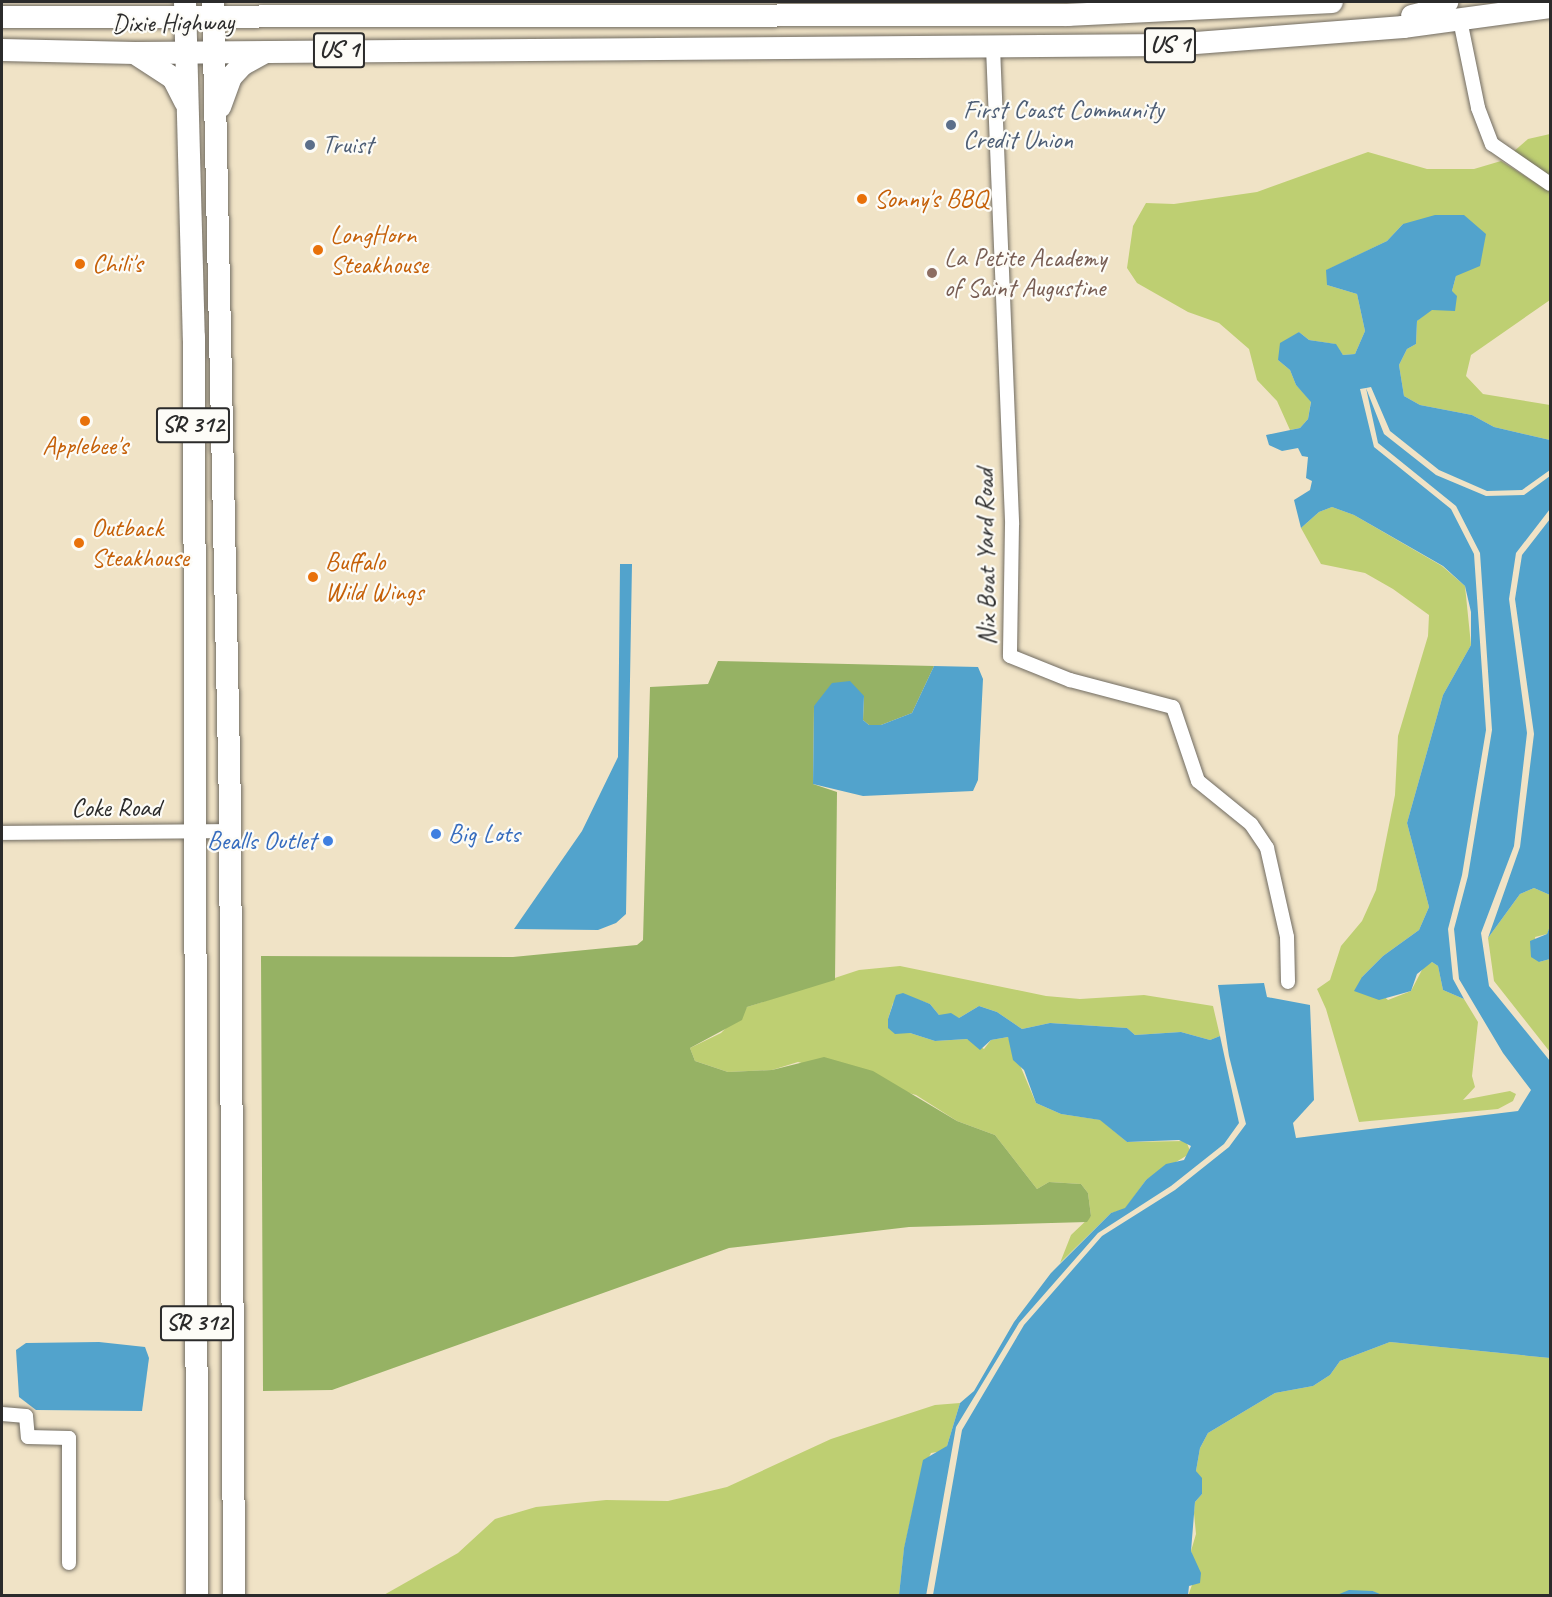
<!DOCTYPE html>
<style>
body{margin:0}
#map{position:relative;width:1552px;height:1597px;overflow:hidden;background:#f0e3c6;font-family:Caveat,sans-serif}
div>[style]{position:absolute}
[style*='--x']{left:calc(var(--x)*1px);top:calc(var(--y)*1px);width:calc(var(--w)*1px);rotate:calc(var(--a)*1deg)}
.green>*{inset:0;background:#becf72}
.forest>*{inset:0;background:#96b264}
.water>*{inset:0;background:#52a3cc}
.roads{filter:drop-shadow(0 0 2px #706b61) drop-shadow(0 0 2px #706b61)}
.minor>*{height:14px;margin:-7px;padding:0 7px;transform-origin:7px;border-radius:7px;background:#fff}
.primary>*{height:22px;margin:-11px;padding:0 11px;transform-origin:11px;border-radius:11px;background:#fff}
.dots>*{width:16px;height:16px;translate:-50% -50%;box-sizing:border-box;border:3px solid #fdfcf7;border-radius:50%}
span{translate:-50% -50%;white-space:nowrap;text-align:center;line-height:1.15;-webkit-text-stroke:4.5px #fdfcf7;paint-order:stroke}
.shield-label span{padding:2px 4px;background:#fdfcf7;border:2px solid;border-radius:4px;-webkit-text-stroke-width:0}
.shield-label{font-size:24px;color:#2b2b2b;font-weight:700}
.street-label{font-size:26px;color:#2b2b2b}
.service-label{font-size:26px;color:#4e5e75}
.left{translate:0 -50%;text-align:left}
.food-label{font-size:26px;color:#c56008}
.education-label{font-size:26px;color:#785e54}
.shop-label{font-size:26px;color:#366cbe}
.right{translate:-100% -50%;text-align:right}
.frame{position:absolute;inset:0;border:3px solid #2b2b2b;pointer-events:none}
</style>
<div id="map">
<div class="green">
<div style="clip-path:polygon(1550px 134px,1550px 177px,1512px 153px,1528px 139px)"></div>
<div style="clip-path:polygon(1368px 152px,1427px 169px,1474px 169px,1501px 161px,1550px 192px,1550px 300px,1471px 355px,1466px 376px,1483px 394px,1550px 405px,1550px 440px,1494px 427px,1472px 415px,1420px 405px,1404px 396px,1399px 365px,1407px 349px,1416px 344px,1417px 321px,1452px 291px,1456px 276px,1403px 224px,1387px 241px,1327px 270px,1327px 285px,1357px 294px,1365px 331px,1355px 354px,1343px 355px,1335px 344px,1309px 340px,1299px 332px,1278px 360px,1290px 370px,1296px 385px,1311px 401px,1308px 419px,1300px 428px,1290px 430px,1277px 401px,1257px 380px,1249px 349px,1219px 323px,1188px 312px,1137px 283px,1127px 268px,1133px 226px,1146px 203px,1174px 204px,1257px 192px)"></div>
<div style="clip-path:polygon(1332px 507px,1354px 515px,1442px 566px,1465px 586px,1471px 645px,1443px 695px,1407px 823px,1429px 907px,1419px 930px,1383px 956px,1362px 977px,1388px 1000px,1411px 991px,1424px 966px,1432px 962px,1438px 966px,1443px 990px,1464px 999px,1478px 1022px,1472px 1076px,1475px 1087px,1463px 1100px,1510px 1091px,1516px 1094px,1513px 1101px,1498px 1109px,1359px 1122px,1326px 1009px,1317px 989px,1330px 980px,1341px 946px,1362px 921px,1376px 890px,1395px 795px,1398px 736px,1428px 636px,1429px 615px,1393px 589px,1365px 573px,1321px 564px,1301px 528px,1319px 512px)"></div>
<div style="clip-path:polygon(1534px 888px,1550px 895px,1550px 927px,1547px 934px,1535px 937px,1539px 962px,1550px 959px,1550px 1052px,1494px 981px,1488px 938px,1520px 894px)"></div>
<div style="clip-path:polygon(900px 966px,1046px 996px,1080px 999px,1144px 995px,1213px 1006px,1220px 1036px,1210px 1040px,1181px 1032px,1135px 1035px,1127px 1028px,1050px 1023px,1022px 1029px,997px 1012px,979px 1006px,959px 1018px,939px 1015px,930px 1004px,910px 997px,893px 1003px,888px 1019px,910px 1033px,935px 1041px,967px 1039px,984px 1049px,991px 1040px,1008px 1037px,1036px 1103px,1061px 1114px,1101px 1120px,1127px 1142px,1186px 1141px,1191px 1153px,1146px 1180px,1125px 1209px,1111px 1213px,1060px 1263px,1071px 1235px,1091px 1216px,1088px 1193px,1081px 1184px,1049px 1182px,1037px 1189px,995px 1135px,957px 1121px,916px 1095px,798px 1062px,772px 1070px,728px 1072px,695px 1061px,690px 1048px,721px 1033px,747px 1007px,859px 970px)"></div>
<div style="clip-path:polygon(1390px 1342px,1550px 1358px,1550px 1595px,1382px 1596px,1373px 1591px,1337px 1596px,1188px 1596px,1197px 1571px,1191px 1551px,1196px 1534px,1194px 1513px,1195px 1502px,1202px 1494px,1196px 1471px,1200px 1448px,1208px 1433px,1275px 1393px,1313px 1386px,1330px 1375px,1340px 1361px)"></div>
<div style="clip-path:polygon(960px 1403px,947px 1446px,943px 1451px,931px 1453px,921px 1473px,904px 1549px,899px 1595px,382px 1596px,458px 1553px,495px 1519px,536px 1507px,606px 1500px,668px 1501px,727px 1487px,831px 1439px,935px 1405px)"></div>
</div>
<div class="forest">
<div style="clip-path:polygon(718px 661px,934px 666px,912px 713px,881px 725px,869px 725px,863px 720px,864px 696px,814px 706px,813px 784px,837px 792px,835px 980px,747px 1007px,742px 1020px,690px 1048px,695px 1061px,728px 1072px,772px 1070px,824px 1057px,873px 1071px,957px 1121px,995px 1135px,1037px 1189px,1049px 1182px,1081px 1184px,1088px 1193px,1091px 1216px,1087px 1222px,909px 1227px,729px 1248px,332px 1390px,263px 1391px,261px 956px,513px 957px,637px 945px,643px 940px,650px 687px,708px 684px)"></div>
</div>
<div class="water">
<div style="clip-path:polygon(1435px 215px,1464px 215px,1486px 234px,1480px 266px,1456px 276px,1452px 291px,1457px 296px,1455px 311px,1432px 310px,1417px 321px,1416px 344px,1407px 349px,1399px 365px,1404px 396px,1420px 405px,1472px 415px,1494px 427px,1550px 440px,1550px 470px,1522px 490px,1487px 491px,1439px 470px,1390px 431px,1371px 387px,1366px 388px,1384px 434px,1436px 475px,1486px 496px,1524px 495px,1550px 476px,1550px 509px,1516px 553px,1509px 599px,1527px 733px,1514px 846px,1481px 933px,1489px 986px,1550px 1061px,1550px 1358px,1390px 1342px,1340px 1361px,1330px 1375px,1313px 1386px,1275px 1393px,1208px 1433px,1200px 1448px,1196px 1471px,1202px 1478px,1202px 1494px,1195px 1502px,1191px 1551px,1201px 1573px,1200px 1583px,1189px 1586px,1188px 1595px,933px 1595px,962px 1430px,1024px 1325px,1102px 1236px,1175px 1190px,1229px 1147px,1246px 1124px,1229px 1056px,1218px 985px,1264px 983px,1267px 997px,1310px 1005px,1314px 1100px,1293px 1123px,1296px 1138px,1518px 1111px,1531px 1090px,1503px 1053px,1459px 979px,1454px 929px,1468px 876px,1492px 730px,1480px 553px,1456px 506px,1378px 443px,1366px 388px,1360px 389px,1374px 447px,1451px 509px,1474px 554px,1486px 730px,1462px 875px,1448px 929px,1453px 979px,1464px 999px,1443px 990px,1438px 966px,1432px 962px,1417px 974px,1411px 991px,1379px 1000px,1354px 991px,1362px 977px,1383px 956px,1419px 930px,1429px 907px,1407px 823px,1443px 695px,1471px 645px,1471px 612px,1465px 586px,1443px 566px,1354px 515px,1332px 507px,1319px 512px,1301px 528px,1294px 500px,1310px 490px,1312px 481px,1306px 478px,1308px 457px,1302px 456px,1298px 448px,1282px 451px,1269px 445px,1266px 435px,1300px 428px,1308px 419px,1311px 402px,1296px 385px,1290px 370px,1278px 360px,1280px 343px,1299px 332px,1309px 340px,1336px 344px,1343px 355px,1355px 354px,1365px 331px,1357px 294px,1327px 285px,1326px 270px,1387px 241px,1403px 224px)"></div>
<div style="clip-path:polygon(1550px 519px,1550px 895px,1534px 888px,1520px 894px,1488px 938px,1520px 847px,1534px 734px,1515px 599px,1522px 555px)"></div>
<div style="clip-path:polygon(620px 564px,632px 564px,626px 914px,616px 923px,598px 930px,514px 929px,582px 831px,618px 757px)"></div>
<div style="clip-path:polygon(934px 666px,978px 667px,983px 679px,978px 780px,973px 791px,863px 796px,813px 784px,814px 706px,832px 683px,850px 681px,864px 696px,863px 720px,869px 725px,881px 725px,912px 713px)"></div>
<div style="clip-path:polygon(1550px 926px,1550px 959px,1539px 962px,1531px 957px,1530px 941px,1547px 934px)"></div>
<div style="clip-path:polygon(903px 993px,930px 1004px,939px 1015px,951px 1013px,959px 1018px,979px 1006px,997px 1012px,1022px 1029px,1050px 1023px,1127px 1028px,1135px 1035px,1181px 1032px,1210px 1040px,1220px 1036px,1239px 1123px,1224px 1144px,1171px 1186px,1098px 1233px,1019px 1323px,956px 1427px,926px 1596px,899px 1595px,904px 1548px,923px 1460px,947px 1446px,960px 1403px,974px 1391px,1014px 1322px,1051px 1273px,1111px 1213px,1125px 1208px,1146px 1180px,1166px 1164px,1184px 1160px,1191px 1146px,1179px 1140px,1127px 1142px,1100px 1120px,1061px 1114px,1036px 1103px,1024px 1070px,1013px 1060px,1008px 1037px,991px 1040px,980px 1050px,967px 1039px,935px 1041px,910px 1033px,895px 1034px,888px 1028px,888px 1019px,896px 995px)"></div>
<div style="clip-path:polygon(99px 1342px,145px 1347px,149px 1358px,142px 1411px,36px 1410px,19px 1397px,16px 1350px,26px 1343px)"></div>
<div style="clip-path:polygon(1349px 1590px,1373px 1591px,1382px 1595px,1337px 1595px)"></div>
</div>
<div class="roads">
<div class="minor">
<div style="--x:1460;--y:20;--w:90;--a:78.4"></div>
<div style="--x:1478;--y:108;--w:39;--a:69"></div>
<div style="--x:1492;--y:144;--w:70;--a:34.6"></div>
<div style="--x:993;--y:47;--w:478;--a:87.7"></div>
<div style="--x:1012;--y:525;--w:131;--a:90.9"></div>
<div style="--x:1010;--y:656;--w:65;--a:21.8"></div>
<div style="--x:1070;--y:680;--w:106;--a:14.7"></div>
<div style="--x:1173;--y:707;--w:78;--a:71.3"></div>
<div style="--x:1198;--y:781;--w:68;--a:39.1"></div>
<div style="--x:1251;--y:824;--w:29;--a:56"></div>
<div style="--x:1267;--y:848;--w:91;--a:77.3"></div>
<div style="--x:1287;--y:937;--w:45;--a:88.7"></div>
<div style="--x:2;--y:833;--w:228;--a:-0.5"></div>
<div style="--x:2;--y:1414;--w:24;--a:5"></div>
<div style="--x:26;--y:1416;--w:21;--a:85"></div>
<div style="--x:28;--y:1437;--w:41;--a:1.4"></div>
<div style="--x:69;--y:1438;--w:125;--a:90"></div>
</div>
<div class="primary">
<div style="--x:185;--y:2;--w:335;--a:88.5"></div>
<div style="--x:194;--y:337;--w:1259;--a:89.86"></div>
<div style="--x:213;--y:2;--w:803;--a:88.79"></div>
<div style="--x:230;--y:805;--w:791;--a:89.71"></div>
<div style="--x:1412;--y:16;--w:25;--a:-14"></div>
<div style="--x:1436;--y:10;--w:14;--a:-36"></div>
<div style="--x:2;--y:17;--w:1066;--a:-0.11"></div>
<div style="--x:1068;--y:15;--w:264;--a:-2.8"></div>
<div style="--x:2;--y:50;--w:133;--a:1.3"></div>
<div style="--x:135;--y:53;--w:1035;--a:-0.44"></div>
<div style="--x:1170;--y:45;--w:234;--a:-4.4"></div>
<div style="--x:1403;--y:27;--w:148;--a:-7.7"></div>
<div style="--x:136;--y:54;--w:44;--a:33"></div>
<div style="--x:173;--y:78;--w:27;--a:63"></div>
<div style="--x:220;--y:107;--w:32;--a:-70"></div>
<div style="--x:231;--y:77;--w:16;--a:-47"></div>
<div style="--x:242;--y:65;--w:26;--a:-29"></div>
</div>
</div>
<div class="dots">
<div style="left:951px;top:125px;background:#5c6f8a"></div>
<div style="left:310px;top:145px;background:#5c6f8a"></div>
<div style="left:862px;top:199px;background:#e8710a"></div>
<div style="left:318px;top:250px;background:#e8710a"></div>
<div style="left:80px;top:264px;background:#e8710a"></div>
<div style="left:932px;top:273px;background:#8d6e63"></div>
<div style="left:85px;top:421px;background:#e8710a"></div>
<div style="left:79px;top:543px;background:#e8710a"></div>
<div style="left:313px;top:577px;background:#e8710a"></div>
<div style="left:436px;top:834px;background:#3f7fe0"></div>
<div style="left:328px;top:841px;background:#3f7fe0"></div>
</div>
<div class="shield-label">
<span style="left:1170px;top:45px">US 1</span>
<span style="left:339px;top:50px">US 1</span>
<span style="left:193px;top:425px">SR 312</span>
<span style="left:197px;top:1323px">SR 312</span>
</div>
<div class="street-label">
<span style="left:173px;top:23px;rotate:-1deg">Dixie Highway</span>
<span style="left:986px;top:557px;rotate:-91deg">Nix Boat Yard Road</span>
<span style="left:116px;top:808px">Coke Road</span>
</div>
<div class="service-label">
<span class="left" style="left:963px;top:125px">First Coast Community<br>Credit Union</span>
<span class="left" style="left:322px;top:145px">Truist</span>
</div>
<div class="food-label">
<span class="left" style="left:874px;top:199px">Sonny's BBQ</span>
<span class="left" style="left:330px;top:250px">LongHorn<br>Steakhouse</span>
<span class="left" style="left:92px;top:264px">Chili's</span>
<span style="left:85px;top:446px">Applebee's</span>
<span class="left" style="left:91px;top:543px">Outback<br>Steakhouse</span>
<span class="left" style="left:325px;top:577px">Buffalo<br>Wild Wings</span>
</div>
<div class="education-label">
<span class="left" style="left:944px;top:273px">La Petite Academy<br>of Saint Augustine</span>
</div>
<div class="shop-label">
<span class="left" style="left:448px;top:834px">Big Lots</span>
<span class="right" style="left:316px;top:841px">Bealls Outlet</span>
</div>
<div class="frame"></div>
</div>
